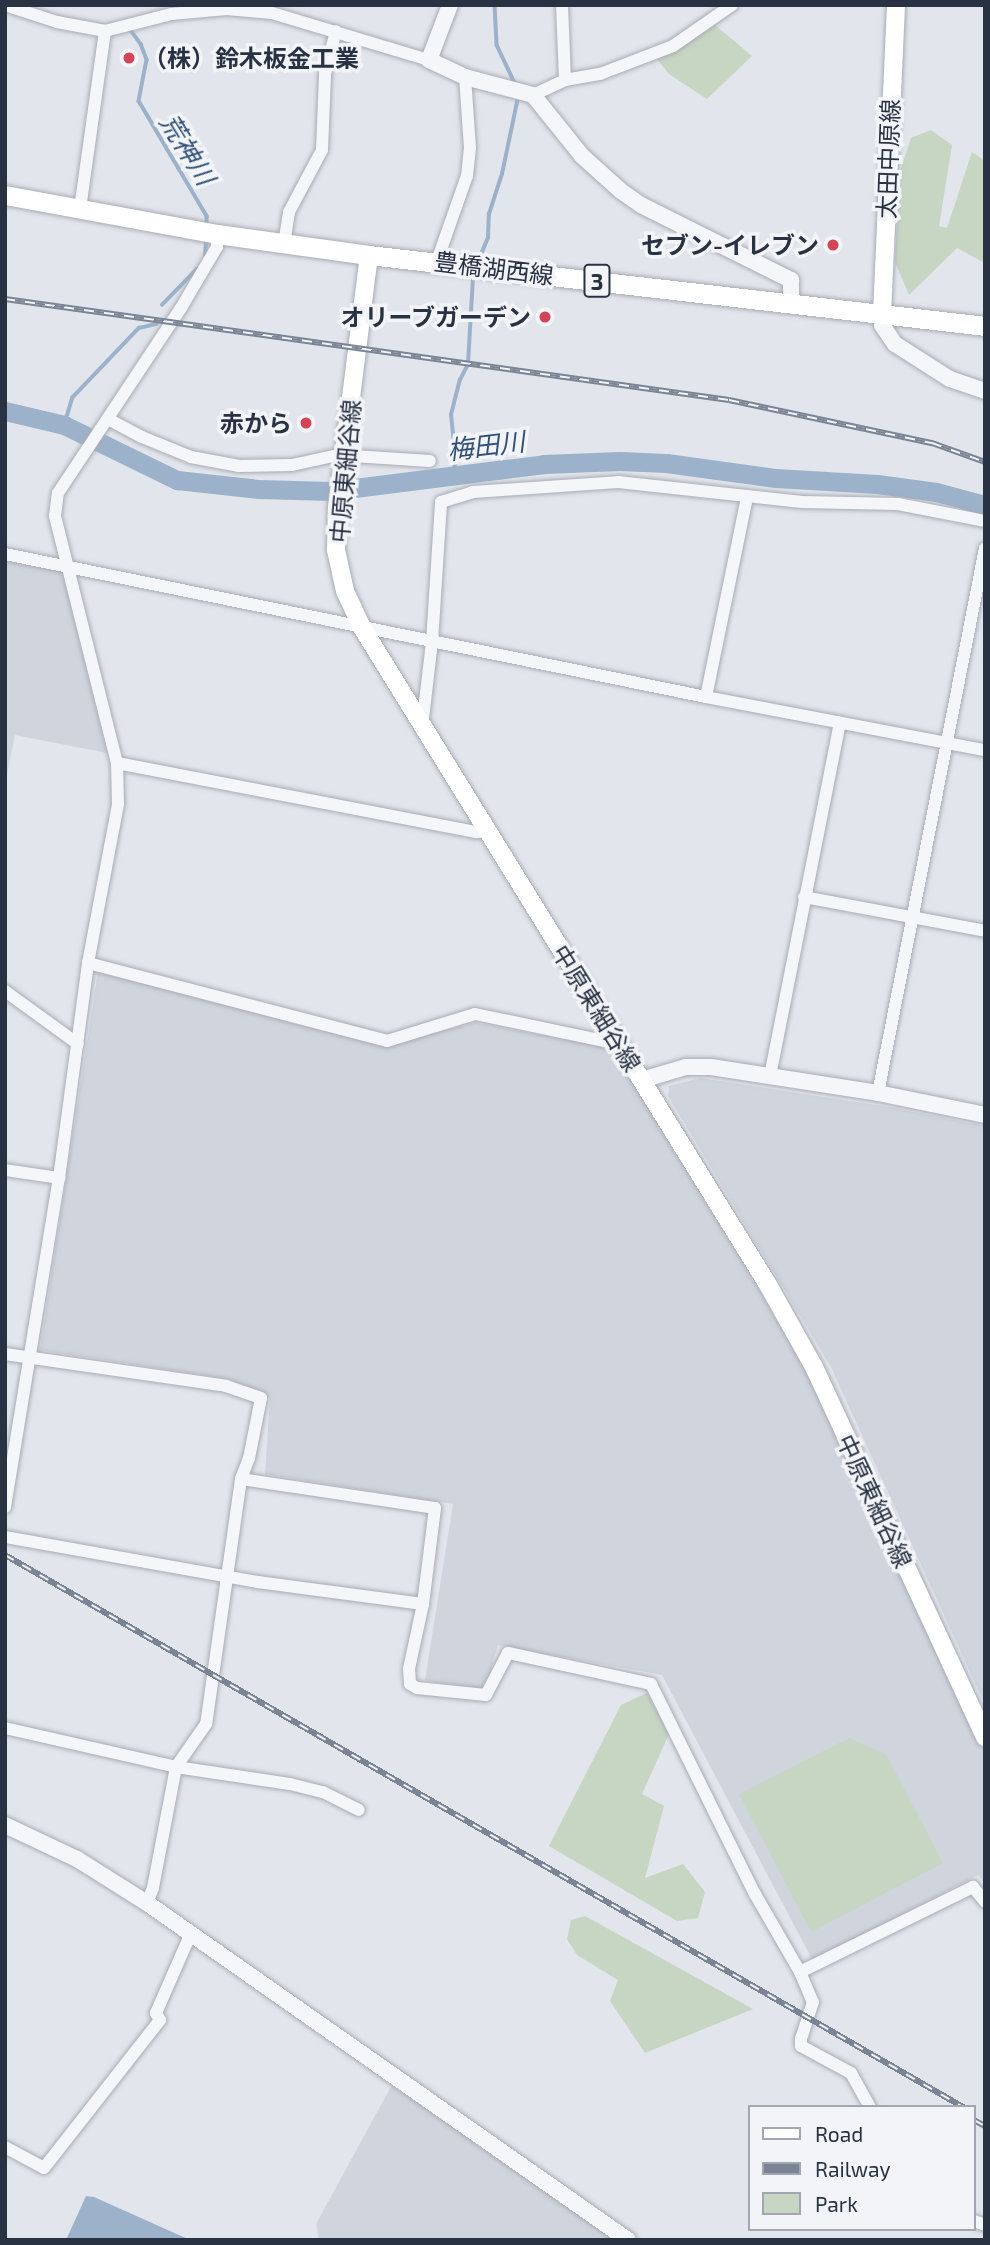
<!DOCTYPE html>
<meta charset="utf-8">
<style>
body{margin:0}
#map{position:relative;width:990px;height:2245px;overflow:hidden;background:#e2e5eb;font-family:"Exo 2","Noto Sans JP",sans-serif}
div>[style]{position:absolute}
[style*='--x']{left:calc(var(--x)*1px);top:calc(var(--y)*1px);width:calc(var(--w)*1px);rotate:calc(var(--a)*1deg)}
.built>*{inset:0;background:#d0d4dd}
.green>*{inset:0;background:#c7d5c3}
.water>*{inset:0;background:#9cb2cb}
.stream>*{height:3.5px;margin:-1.75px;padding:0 1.75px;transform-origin:1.75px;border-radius:1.75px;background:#9cb2cb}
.river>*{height:19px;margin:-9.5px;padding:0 9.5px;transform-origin:9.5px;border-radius:9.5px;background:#9cb2cb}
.roads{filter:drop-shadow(0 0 2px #a7acb5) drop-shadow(0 0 2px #a7acb5)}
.minor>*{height:12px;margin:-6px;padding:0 6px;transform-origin:6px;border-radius:6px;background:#f5f6f9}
.tertiary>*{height:16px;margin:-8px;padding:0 8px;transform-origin:8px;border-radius:8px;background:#f5f6f9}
.secondary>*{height:18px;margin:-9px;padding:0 9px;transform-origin:9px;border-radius:9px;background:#fff}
.primary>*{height:19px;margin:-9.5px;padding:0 9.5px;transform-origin:9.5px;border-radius:9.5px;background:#fff}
.rail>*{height:6px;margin-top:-3px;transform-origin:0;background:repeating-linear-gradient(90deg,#f2f4f8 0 10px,#7b8495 0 20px);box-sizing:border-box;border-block:2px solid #7b8495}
.dots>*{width:19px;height:19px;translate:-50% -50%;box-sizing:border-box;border:4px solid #f2f4f8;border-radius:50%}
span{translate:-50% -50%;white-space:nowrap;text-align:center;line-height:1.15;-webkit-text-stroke:7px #f2f4f8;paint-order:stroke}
.shield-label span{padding:2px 5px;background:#f2f4f8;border:2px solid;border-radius:5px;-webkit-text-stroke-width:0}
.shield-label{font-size:23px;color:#293243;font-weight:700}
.poi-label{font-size:24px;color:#293243;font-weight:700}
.left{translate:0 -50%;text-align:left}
.right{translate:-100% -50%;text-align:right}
.street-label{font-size:24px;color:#293243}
.water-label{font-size:26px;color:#325078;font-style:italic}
.frame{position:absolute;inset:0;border:7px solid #293243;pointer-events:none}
.legend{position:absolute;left:748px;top:2105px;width:228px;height:126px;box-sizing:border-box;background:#f2f4f8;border:2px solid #a2a6b0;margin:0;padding:9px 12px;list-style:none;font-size:21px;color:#293243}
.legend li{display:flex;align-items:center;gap:14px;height:35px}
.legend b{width:35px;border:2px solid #a2a6b0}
</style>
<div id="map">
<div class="built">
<div style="clip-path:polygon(5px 558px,62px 570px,107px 753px,15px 735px,5px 784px)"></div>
<div style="clip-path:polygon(98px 971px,388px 1043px,476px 1023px,615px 1049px,811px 1377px,985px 1744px,985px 1883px,978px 1875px,813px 1961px,662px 1675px,498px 1645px,485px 1691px,425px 1680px,453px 1504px,265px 1474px,270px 1398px,229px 1379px,40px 1350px)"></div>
<div style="clip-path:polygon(701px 1078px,895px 1108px,985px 1126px,985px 1705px,831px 1367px,668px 1096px,669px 1086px)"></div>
<div style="clip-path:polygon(393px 2083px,618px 2240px,319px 2240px,316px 2224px)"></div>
</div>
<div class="green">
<div style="clip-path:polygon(714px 24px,752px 56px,707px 99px,669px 74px,656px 58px)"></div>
<div style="clip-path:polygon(931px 130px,952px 145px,939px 226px,947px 228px,972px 152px,985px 161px,985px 263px,957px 248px,909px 295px,895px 262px,900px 172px,911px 138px)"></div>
<div style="clip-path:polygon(647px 1693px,669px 1734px,642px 1794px,664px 1806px,645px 1878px,683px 1864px,705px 1892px,698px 1918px,677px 1921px,549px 1846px,621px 1705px)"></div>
<div style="clip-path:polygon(849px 1738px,886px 1754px,943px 1863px,811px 1932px,739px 1794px)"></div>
<div style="clip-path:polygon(585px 1916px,753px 2009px,645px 2053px,610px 2001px,618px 1980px,577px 1955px,567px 1939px,571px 1920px)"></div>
</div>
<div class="water">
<div style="clip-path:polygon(86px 2196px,94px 2197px,190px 2240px,66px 2240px)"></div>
</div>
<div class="stream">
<div style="--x:495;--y:5;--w:40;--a:87.1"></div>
<div style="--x:497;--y:45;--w:42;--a:64.7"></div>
<div style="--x:130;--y:29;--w:19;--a:54"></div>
<div style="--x:141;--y:44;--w:17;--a:69"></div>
<div style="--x:147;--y:60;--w:42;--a:101"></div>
<div style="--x:139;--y:101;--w:134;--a:59.4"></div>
<div style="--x:207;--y:216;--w:9;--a:90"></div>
<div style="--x:482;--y:252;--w:15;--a:-67"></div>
<div style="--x:488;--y:238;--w:24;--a:-88"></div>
<div style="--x:489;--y:214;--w:42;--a:-72"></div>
<div style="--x:502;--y:174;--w:74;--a:-78.2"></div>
<div style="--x:205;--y:256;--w:16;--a:-86"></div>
<div style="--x:162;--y:305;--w:50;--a:-45.8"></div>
<div style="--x:64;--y:425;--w:28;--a:-73"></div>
<div style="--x:72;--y:398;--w:97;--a:-46.3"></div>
<div style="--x:139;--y:328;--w:18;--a:-13"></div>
<div style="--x:450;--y:478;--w:16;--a:-68"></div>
<div style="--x:456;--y:463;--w:48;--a:-95.9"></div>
<div style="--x:451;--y:415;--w:36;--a:-76"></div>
<div style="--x:460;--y:380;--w:18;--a:-63"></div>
<div style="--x:468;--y:364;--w:87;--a:-86.7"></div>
</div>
<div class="river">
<div style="--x:5;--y:411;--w:61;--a:13.3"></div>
<div style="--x:64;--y:425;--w:126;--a:26"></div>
<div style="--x:177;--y:480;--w:81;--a:6.3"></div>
<div style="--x:258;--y:489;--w:73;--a:1.6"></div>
<div style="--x:331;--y:491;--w:215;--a:-7.2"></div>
<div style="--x:544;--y:464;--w:76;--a:-2.3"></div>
<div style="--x:620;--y:461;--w:46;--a:2.5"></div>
<div style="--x:666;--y:463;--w:111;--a:7.8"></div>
<div style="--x:776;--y:478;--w:101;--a:3.4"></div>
<div style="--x:877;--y:484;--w:60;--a:7.7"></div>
<div style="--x:936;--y:492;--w:51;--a:14.9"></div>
</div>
<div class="roads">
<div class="minor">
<div style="--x:5;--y:5;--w:55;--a:18.1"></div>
<div style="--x:57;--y:22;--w:49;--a:10.6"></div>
<div style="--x:105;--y:31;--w:68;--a:-14.4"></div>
<div style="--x:171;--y:14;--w:56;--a:-5.1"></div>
<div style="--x:227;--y:9;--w:45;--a:5.1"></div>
<div style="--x:272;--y:13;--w:164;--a:16.7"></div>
<div style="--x:562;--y:5;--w:75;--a:87.7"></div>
<div style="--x:533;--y:95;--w:35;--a:-25"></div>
<div style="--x:565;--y:80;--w:36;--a:-10"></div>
<div style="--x:600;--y:74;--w:78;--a:-21"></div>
<div style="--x:673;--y:46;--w:72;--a:-34.8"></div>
<div style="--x:80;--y:209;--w:180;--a:-82"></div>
<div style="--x:284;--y:244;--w:32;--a:-81"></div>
<div style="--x:289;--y:212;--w:70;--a:-62"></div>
<div style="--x:322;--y:150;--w:76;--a:-87.7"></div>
<div style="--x:325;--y:74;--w:44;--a:-75.7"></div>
<div style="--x:437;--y:261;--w:90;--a:-70.6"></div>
<div style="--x:467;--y:176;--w:28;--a:-84"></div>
<div style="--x:470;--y:148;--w:71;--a:-94"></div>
<div style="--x:108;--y:419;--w:38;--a:28"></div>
<div style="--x:142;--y:437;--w:53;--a:22.2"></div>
<div style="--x:191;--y:457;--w:49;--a:10.6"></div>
<div style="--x:239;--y:466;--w:53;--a:-1.1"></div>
<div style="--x:292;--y:465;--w:47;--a:-12.3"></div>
<div style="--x:338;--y:455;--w:92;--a:3.7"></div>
<div style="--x:5;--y:554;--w:715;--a:11.53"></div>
<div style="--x:706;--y:697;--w:284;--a:10.8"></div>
<div style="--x:706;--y:697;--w:204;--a:-78.4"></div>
<div style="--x:422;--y:727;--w:86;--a:-83.3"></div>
<div style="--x:432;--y:642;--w:140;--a:-86.3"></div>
<div style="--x:441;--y:502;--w:34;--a:-17"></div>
<div style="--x:473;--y:492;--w:145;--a:-3.9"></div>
<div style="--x:618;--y:482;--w:185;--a:6.2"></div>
<div style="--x:802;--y:502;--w:96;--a:1.2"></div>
<div style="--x:898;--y:504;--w:89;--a:11.1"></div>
<div style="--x:117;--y:763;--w:366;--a:10.9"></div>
<div style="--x:476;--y:832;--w:10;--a:-6"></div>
<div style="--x:804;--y:897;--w:184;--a:10.6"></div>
<div style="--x:88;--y:963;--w:309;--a:14.6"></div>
<div style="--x:387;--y:1041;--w:92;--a:-17.1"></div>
<div style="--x:475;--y:1014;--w:147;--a:11.8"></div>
<div style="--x:5;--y:991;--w:90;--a:36"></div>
<div style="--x:770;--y:1076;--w:360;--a:-78.8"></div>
<div style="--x:878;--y:1093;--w:555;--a:-78.89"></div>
<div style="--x:5;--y:1170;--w:55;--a:8.4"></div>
<div style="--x:5;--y:1354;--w:223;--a:8.2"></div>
<div style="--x:226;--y:1386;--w:37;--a:19"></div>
<div style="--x:261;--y:1398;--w:61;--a:101.3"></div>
<div style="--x:249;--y:1458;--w:22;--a:111"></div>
<div style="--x:241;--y:1479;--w:247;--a:98.1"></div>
<div style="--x:206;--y:1724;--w:52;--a:124.9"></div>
<div style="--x:176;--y:1767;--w:123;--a:100.8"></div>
<div style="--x:153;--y:1888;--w:16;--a:112"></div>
<div style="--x:241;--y:1479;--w:196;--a:8.5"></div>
<div style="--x:435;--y:1508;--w:97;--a:97.1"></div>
<div style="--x:423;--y:1604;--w:66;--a:102.2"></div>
<div style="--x:409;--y:1669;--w:15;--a:86"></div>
<div style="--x:410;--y:1684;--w:8;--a:30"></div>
<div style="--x:417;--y:1688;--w:69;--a:5.8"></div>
<div style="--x:486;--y:1695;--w:47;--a:-62.4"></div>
<div style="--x:508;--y:1653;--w:146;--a:12.2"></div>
<div style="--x:651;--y:1684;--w:234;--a:63.7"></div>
<div style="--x:755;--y:1894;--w:90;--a:60"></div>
<div style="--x:800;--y:1972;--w:33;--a:67"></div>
<div style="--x:813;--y:2002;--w:38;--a:108"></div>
<div style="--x:801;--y:2038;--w:8;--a:90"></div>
<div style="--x:801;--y:2046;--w:57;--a:28.4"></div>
<div style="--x:851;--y:2073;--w:39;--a:61"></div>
<div style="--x:5;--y:1507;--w:333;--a:-80.7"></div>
<div style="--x:59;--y:1178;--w:217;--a:-82.3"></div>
<div style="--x:88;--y:963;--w:162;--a:-79.3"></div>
<div style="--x:118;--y:804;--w:41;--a:-91.4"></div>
<div style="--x:117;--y:763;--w:255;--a:-104.1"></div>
<div style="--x:55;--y:516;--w:23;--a:-83"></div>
<div style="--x:58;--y:493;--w:222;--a:-56.4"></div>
<div style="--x:181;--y:308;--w:71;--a:-59.5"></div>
<div style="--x:217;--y:247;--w:13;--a:-90"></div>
<div style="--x:5;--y:1537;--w:257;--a:10.1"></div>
<div style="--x:258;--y:1582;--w:166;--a:7.6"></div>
<div style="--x:5;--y:1728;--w:175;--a:12.8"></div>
<div style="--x:176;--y:1767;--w:115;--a:8.5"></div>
<div style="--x:290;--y:1784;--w:34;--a:14"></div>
<div style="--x:323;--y:1792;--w:40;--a:26.6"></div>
<div style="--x:800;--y:1972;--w:193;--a:-26.2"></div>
<div style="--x:973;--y:1887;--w:19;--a:51"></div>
<div style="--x:5;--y:2147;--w:44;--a:28.3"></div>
<div style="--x:44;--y:2168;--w:188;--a:-51.9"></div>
<div style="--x:160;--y:2020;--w:8;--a:-120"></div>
<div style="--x:156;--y:2013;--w:87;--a:-66.4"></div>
<div style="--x:974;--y:2221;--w:12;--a:20"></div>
</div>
<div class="tertiary">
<div style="--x:450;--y:5;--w:59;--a:110.9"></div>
<div style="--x:429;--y:60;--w:40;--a:25"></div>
<div style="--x:465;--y:77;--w:70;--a:14.8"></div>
<div style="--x:533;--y:95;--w:78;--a:51.2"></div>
<div style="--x:582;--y:156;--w:52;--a:41.9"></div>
<div style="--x:621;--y:191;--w:24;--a:35"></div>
<div style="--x:641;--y:205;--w:168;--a:26.6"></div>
<div style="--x:791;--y:280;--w:24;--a:90"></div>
<div style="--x:882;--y:314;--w:11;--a:90"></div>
<div style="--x:882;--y:325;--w:23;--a:56"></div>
<div style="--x:895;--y:344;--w:65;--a:32.5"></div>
<div style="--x:950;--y:379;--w:37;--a:19"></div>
<div style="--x:642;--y:1080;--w:46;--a:-16.5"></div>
<div style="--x:686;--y:1067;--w:25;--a:0"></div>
<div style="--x:711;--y:1067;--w:169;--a:8.8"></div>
<div style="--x:878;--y:1093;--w:109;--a:11.6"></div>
<div style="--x:5;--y:1825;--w:80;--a:25.3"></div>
<div style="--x:77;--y:1859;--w:83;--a:32.2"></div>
<div style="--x:147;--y:1903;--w:587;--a:35.02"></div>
</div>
<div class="secondary">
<div style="--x:369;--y:255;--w:254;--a:97.2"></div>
<div style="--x:337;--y:507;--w:43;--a:91.3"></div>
<div style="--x:336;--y:550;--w:42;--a:77.6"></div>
<div style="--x:345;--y:591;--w:38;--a:65"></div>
<div style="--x:361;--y:626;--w:772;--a:58.29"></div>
<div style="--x:767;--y:1283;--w:96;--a:60.8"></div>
<div style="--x:814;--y:1367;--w:408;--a:65.2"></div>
<div style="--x:882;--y:314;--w:309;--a:-87.4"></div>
</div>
<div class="primary">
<div style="--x:5;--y:195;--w:216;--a:10.4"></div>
<div style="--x:217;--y:234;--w:153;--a:7.9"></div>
<div style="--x:369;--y:255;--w:620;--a:6.57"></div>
</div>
</div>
<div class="rail">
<div style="--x:5;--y:299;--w:731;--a:7.94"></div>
<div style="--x:729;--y:400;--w:208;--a:12"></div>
<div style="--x:932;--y:443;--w:56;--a:19.7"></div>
<div style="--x:5;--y:1555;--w:1106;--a:29.95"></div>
<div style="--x:974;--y:2120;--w:13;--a:29"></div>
</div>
<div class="dots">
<div style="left:129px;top:58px;background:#d24456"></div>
<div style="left:833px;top:245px;background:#d24456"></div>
<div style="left:545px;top:317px;background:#d24456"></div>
<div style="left:306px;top:423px;background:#d24456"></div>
</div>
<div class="shield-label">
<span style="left:597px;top:281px">3</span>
</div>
<div class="poi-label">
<span class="left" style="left:143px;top:58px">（株）鈴木板金工業</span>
<span class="right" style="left:819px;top:245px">セブン-イレブン</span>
<span class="right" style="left:531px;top:317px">オリーブガーデン</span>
<span class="right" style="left:292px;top:423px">赤から</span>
</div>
<div class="street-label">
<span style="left:888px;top:159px;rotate:-88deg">太田中原線</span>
<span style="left:494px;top:268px;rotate:7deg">豊橋湖西線</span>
<span style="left:345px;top:471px;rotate:-85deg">中原東細谷線</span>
<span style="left:597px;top:1008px;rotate:58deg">中原東細谷線</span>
<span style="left:875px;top:1501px;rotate:65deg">中原東細谷線</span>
</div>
<div class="water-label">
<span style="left:188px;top:149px;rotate:58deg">荒神川</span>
<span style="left:486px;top:445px;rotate:-7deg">梅田川</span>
</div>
<div class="frame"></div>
<ul class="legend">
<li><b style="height:9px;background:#fff"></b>Road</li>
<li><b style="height:9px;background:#7b8495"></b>Railway</li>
<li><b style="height:19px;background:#c7d5c3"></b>Park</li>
</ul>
</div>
